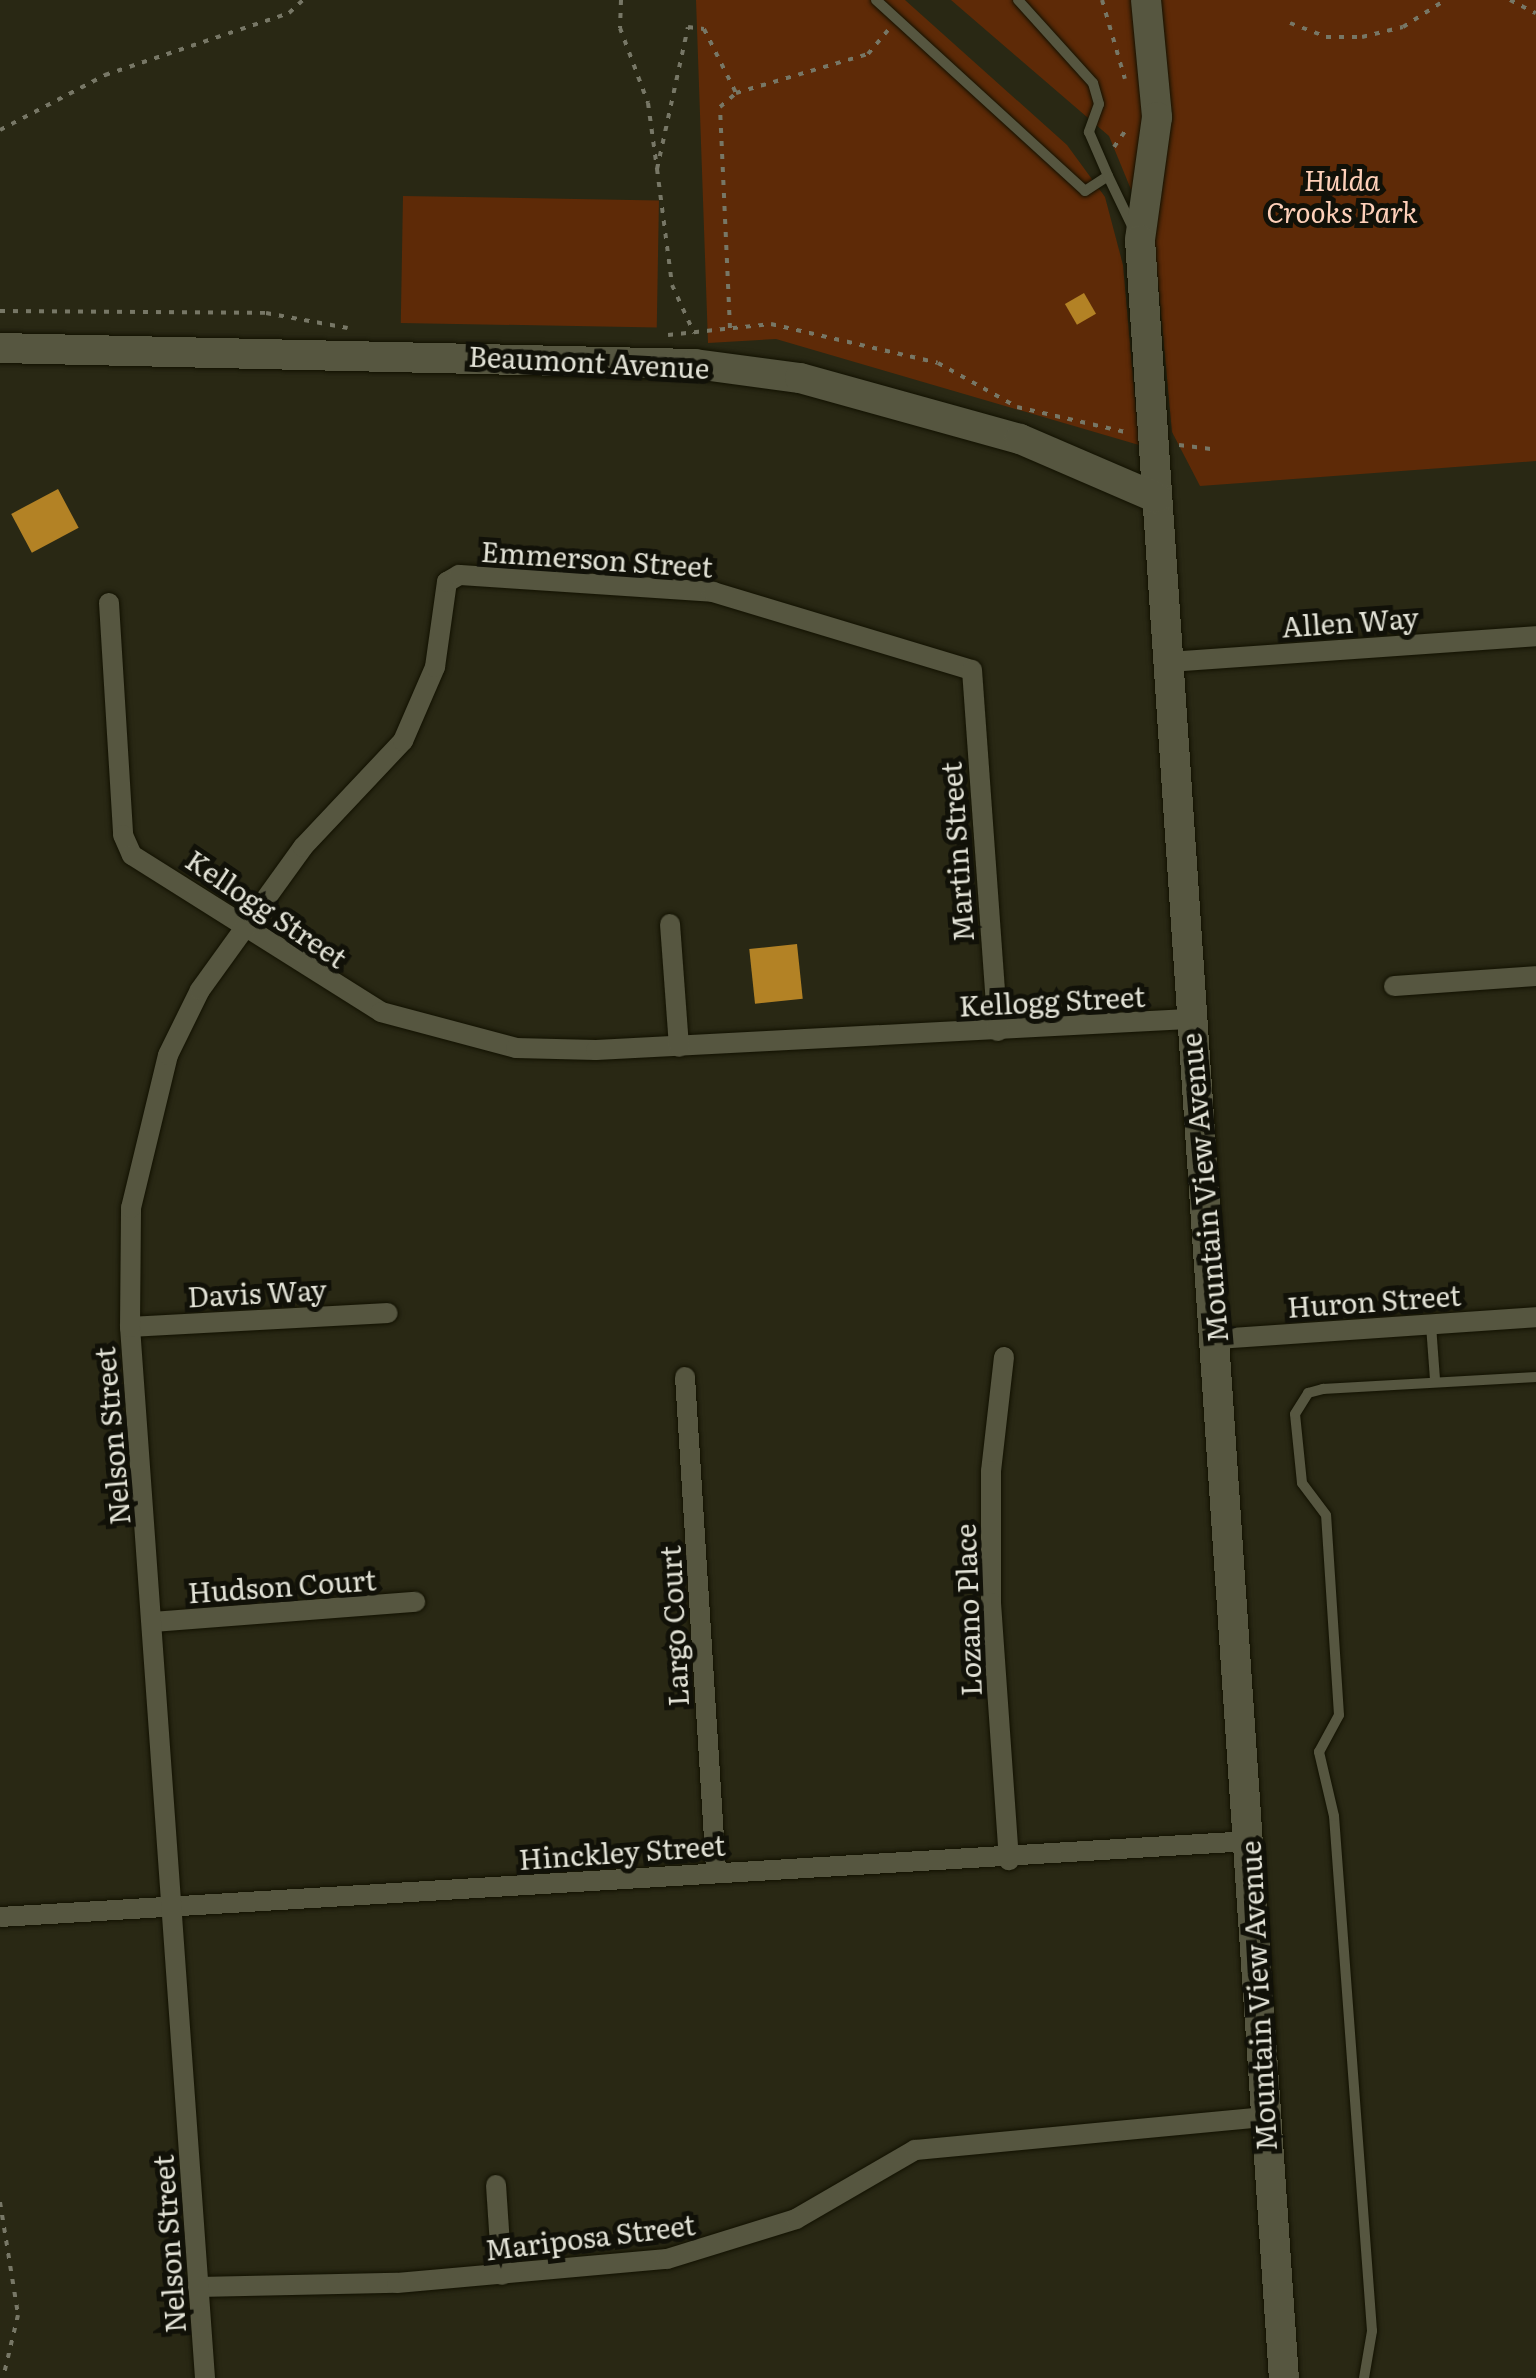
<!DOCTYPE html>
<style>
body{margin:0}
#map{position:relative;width:1536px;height:2378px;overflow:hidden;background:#292814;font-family:Literata,serif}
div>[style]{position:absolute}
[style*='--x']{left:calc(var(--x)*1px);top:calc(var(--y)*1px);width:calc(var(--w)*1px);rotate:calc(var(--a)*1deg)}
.green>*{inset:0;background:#5e2a07;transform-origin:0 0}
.building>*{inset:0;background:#b38225;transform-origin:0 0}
.path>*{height:4px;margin-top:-2px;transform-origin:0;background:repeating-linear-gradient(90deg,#776 0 5px,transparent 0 13px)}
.roads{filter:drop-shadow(0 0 2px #121101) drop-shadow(0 0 2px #121101)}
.lane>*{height:10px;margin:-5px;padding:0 5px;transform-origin:5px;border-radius:5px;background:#565640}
.street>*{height:20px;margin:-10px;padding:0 10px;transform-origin:10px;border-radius:10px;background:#565640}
.secondary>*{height:30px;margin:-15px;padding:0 15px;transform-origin:15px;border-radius:15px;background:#565640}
span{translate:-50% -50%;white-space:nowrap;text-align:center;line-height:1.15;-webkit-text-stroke:10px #111108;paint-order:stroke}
.park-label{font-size:28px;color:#fed0b9;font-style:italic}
.street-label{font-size:28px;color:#e2e2d6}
</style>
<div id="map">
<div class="green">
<div style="clip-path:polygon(696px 0,905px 0,1067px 145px,1105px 197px,1123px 265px,1139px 445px,776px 339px,708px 343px)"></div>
<div style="clip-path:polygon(951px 0,1536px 0,1536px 461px,1200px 486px,1172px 432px,1155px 248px,1109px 136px)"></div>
<div style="left:403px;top:196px;width:256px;height:127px;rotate:1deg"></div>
</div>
<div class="building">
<div style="left:1084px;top:293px;width:24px;height:22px;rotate:60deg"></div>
<div style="left:58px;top:489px;width:44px;height:53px;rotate:62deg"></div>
<div style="left:797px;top:944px;width:55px;height:48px;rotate:84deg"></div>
</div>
<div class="path">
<div style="--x:621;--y:0;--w:28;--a:92"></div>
<div style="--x:620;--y:28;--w:80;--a:69.5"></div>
<div style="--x:648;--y:103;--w:67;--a:82.2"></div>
<div style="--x:657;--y:169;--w:145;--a:-77.7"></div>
<div style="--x:688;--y:27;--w:16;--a:7"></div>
<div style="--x:704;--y:29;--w:72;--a:63.4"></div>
<div style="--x:1102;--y:0;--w:82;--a:73.8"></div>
<div style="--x:1510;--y:0;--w:29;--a:27"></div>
<div style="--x:1290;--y:23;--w:39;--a:21"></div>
<div style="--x:1326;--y:37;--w:36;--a:0"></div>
<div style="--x:1362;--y:37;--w:42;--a:-13.7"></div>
<div style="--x:1403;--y:27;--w:50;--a:-32.7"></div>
<div style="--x:0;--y:130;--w:119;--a:-27.6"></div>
<div style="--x:105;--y:75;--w:194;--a:-18.6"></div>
<div style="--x:289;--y:13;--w:19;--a:-43"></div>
<div style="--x:1114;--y:147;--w:24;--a:-55"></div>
<div style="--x:657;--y:169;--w:117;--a:82.6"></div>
<div style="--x:672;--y:285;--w:53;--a:65.4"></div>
<div style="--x:0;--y:311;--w:266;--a:0.4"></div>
<div style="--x:266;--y:313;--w:83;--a:10.4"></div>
<div style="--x:730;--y:328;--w:221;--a:-92.6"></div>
<div style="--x:720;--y:107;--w:21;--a:-41"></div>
<div style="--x:736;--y:93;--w:138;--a:-16.5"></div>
<div style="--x:868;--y:54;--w:31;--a:-50"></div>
<div style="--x:668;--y:335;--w:104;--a:-6.1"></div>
<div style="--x:771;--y:324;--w:171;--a:13.1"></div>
<div style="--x:938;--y:363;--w:90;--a:29.1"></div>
<div style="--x:1017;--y:407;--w:111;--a:13"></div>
<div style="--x:1179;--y:445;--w:34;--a:7"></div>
<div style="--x:0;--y:2202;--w:114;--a:80.9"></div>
<div style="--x:18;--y:2315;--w:65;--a:103.4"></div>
</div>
<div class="roads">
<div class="lane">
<div style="--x:876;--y:0;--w:283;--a:42.4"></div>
<div style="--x:1085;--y:191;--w:27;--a:-33"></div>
<div style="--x:1108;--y:176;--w:58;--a:64.3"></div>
<div style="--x:1018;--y:0;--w:112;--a:47.9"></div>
<div style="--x:1093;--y:83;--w:22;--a:74"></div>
<div style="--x:1099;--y:104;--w:30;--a:110"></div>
<div style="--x:1089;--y:132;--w:48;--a:66.6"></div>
<div style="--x:1431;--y:1325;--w:55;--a:85.8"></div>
<div style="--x:1364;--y:2378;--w:48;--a:-80.3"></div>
<div style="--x:1372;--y:2331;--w:516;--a:-94.22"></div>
<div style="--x:1334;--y:1816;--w:66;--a:-103.2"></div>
<div style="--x:1319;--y:1752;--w:42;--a:-61.6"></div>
<div style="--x:1339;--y:1715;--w:200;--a:-93.7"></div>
<div style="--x:1326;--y:1515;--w:40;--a:-127"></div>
<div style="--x:1302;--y:1483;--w:69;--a:-95.8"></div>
<div style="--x:1295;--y:1414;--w:25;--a:-58"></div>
<div style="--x:1308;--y:1393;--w:16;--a:-15"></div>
<div style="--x:1323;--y:1389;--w:213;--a:-3.2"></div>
</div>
<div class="street">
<div style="--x:109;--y:603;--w:232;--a:86.5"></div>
<div style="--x:123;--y:835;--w:22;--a:66"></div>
<div style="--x:132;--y:855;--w:294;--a:32.2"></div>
<div style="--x:381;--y:1012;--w:140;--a:14.9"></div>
<div style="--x:516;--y:1048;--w:80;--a:1.4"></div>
<div style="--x:596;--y:1050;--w:593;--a:-3"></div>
<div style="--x:1168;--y:662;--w:369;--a:-4"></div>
<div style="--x:670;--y:924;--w:123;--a:85.8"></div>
<div style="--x:1394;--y:986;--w:142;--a:-4"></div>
<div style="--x:130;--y:1327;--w:258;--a:-3.1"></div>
<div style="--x:1216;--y:1339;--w:321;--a:-3.9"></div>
<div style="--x:1004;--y:1357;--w:115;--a:96.5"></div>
<div style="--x:991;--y:1471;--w:132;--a:90"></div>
<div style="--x:991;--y:1603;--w:258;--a:86"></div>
<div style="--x:685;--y:1377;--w:496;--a:86.4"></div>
<div style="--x:153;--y:1622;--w:263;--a:-4.4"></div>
<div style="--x:0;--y:1917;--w:1250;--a:-3.48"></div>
<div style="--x:496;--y:2185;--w:90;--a:86.2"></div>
<div style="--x:198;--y:2287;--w:199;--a:-1.2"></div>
<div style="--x:397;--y:2283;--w:271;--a:-5.1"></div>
<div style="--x:667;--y:2259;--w:135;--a:-17.2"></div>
<div style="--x:796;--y:2219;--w:138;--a:-30.1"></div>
<div style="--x:915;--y:2150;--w:350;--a:-5.4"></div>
<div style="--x:205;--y:2378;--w:1054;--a:-94.08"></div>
<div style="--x:130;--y:1327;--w:119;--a:-89.5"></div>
<div style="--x:131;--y:1208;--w:157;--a:-76.4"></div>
<div style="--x:168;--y:1055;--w:72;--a:-63.8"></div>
<div style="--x:200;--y:990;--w:176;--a:-54.2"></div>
<div style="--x:303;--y:847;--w:146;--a:-46.7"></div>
<div style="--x:403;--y:741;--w:81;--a:-66.6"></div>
<div style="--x:435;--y:667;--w:86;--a:-82"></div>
<div style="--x:447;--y:582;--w:14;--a:-30"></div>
<div style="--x:459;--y:575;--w:255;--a:3.8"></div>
<div style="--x:713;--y:592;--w:270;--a:16.8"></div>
<div style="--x:972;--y:670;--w:362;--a:85.9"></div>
</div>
<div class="secondary">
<div style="--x:1146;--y:0;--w:118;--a:84.6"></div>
<div style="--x:1157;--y:117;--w:124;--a:97.9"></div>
<div style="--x:1140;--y:240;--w:2143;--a:86.15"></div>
<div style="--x:0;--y:348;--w:695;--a:1.32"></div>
<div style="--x:695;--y:364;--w:106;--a:7.6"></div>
<div style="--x:800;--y:378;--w:228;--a:15.5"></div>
<div style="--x:1020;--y:439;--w:149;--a:23.3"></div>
</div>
</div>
<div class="park-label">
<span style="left:1342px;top:195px">Hulda<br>Crooks Park</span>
</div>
<div class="street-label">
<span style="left:589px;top:361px;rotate:3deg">Beaumont Avenue</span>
<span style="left:597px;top:558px;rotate:4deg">Emmerson Street</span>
<span style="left:1350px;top:621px;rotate:-4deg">Allen Way</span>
<span style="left:956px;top:852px;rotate:-94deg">Martin Street</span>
<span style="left:267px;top:908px;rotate:34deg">Kellogg Street</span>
<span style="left:1052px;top:1000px;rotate:-3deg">Kellogg Street</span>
<span style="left:1203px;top:1188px;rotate:-95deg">Mountain View Avenue</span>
<span style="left:257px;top:1292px;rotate:-3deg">Davis Way</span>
<span style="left:1374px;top:1300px;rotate:-4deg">Huron Street</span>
<span style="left:111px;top:1436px;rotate:-95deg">Nelson Street</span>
<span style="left:282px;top:1585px;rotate:-4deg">Hudson Court</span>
<span style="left:967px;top:1610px;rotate:-92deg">Lozano Place</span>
<span style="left:673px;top:1626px;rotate:-93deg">Largo Court</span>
<span style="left:622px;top:1851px;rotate:-4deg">Hinckley Street</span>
<span style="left:1257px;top:1996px;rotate:-93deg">Mountain View Avenue</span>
<span style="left:590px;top:2236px;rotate:-7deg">Mariposa Street</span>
<span style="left:168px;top:2244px;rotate:-94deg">Nelson Street</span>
</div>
</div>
